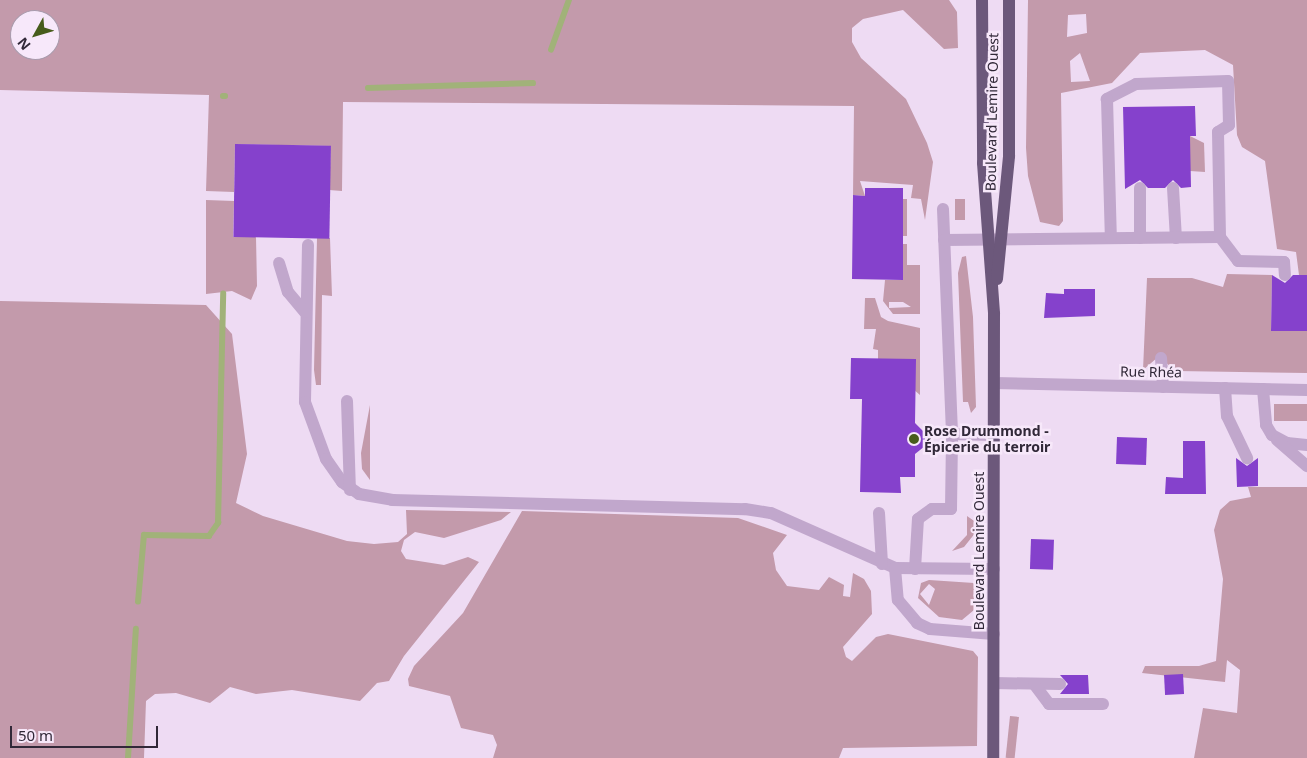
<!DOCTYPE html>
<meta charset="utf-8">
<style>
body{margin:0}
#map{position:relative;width:1307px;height:758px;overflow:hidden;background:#eedbf3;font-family:"Noto Sans",sans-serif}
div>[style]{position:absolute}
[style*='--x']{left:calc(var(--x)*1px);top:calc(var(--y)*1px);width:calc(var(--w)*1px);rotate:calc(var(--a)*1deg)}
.green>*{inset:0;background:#c39aab;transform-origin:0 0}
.stream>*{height:5.5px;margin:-2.75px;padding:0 2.75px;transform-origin:2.75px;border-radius:2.75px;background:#a1b279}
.building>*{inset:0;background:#8541cc;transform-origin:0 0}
.minor>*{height:12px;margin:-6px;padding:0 6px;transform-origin:6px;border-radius:6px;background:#c1a7cc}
.major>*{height:12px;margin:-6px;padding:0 6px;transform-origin:6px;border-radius:6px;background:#6c587b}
.dots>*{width:14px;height:14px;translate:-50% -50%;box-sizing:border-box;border:2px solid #f7e8fa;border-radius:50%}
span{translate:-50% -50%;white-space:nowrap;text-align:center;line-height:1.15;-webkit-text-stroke:5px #f7e8fa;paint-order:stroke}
.street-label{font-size:14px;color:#312838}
.poi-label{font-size:14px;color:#312838;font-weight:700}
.left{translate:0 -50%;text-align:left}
.north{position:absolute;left:10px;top:10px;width:50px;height:50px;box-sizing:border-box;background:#f7e8fa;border:1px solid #a89bac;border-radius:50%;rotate:231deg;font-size:14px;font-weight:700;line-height:20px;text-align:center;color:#312838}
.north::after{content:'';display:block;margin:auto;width:18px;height:22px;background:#475c1b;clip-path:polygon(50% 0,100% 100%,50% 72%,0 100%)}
.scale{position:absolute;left:10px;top:726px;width:148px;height:22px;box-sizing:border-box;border:2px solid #312838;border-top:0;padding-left:6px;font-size:15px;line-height:18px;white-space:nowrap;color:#312838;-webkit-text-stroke:4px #f7e8fa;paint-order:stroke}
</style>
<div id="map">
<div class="green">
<div style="clip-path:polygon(evenodd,0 0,949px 0,957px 12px,958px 48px,944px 49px,903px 10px,863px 19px,852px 28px,852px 42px,861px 58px,906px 99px,927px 143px,933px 162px,925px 220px,921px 199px,911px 198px,913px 185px,860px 181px,865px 196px,853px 195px,854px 106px,343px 102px,342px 191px,329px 190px,331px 146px,235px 144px,234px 192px,206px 191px,209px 95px,0 90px,0 0,20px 20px,50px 20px,50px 50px,20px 50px,20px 20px)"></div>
<div style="clip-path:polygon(evenodd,1028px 0,1307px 0,1307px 275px,1299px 275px,1296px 252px,1277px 249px,1265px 161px,1242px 147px,1237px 135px,1233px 65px,1205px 50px,1140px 53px,1112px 83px,1061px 93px,1063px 221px,1059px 226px,1040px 222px,1028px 176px,1026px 148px,1028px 0,1086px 14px,1087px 33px,1067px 37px,1068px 15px,1086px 14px,1028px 0,1080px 53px,1090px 81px,1071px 82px,1070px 61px,1080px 53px)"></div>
<div style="clip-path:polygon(1190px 136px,1204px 143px,1205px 172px,1190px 171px)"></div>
<div style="left:903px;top:199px;width:4px;height:37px"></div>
<div style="left:955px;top:199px;width:10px;height:21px"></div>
<div style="clip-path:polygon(206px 200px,234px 201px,233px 237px,256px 237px,257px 286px,251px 300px,232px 291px,206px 294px)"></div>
<div style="clip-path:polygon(317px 238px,330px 238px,332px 296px,322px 295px,321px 385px,316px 385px,314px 370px)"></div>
<div style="clip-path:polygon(evenodd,903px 244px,907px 244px,907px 265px,920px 265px,920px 314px,893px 314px,883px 301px,885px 280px,903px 280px,903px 244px,889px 302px,903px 302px,911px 307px,889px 308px,889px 302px)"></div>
<div style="clip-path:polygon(966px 256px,973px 317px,976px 407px,971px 413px,968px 402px,963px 402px,958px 273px,962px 257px)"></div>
<div style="clip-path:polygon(1227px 274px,1272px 275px,1271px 331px,1307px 331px,1307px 373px,1177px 371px,1158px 357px,1143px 370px,1147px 278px,1192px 278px,1223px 287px)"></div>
<div style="clip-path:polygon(865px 298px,875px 298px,881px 317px,888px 321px,920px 328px,920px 395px,878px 359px,878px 350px,873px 349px,876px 329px,864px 329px)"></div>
<div style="clip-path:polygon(0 301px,206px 305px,232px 334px,247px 454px,236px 503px,263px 516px,347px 541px,374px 544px,398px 542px,407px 534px,406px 510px,511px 512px,501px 520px,444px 538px,415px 532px,404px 540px,401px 551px,406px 559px,444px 565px,468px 557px,479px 562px,404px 656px,389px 681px,377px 683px,360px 701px,292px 690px,256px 694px,230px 687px,210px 703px,176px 693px,155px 694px,146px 701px,144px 758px,0 758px)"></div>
<div style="left:1274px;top:404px;width:33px;height:17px"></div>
<div style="clip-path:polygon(370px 405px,370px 480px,362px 469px,361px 453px)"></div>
<div style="clip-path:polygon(1248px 487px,1307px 487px,1307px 758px,1194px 758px,1203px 708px,1237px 713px,1240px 670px,1227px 660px,1225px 682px,1142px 673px,1145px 666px,1199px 666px,1216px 661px,1223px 579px,1214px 530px,1220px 510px,1230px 501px,1251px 497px)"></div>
<div style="clip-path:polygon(522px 511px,738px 518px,787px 535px,773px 553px,776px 570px,787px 586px,819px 590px,829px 577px,844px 585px,843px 596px,850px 597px,853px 573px,864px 579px,871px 591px,872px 614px,843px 647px,846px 657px,852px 661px,876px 637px,888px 634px,973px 651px,978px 657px,977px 746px,843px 748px,839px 758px,493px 758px,497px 745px,493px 735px,461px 728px,450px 696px,409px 686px,408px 679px,414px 666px,463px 613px)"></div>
<div style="clip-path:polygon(967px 516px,977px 523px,976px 532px,964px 547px,952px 551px,967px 535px)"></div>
<div style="clip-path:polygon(evenodd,929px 580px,974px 583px,974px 610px,962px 620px,939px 617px,918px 598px,921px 583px,929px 580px,929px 584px,935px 589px,929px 605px,920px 594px,929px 584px)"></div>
<div style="left:1010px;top:716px;width:9px;height:42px;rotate:6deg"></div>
</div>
<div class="stream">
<div style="--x:551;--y:50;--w:53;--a:-70.2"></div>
<div style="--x:368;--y:88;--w:165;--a:-1.7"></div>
<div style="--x:223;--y:96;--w:2;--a:0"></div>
<div style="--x:138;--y:602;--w:67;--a:-84.9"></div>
<div style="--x:144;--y:535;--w:65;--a:0.9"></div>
<div style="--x:209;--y:536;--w:16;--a:-55"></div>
<div style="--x:218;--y:523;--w:229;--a:-88.7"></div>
<div style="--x:128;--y:758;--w:129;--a:-86.5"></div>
</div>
<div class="building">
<div style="clip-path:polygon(1195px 106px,1196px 136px,1190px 136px,1191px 187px,1181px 188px,1173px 180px,1165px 188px,1148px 188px,1140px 180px,1125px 189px,1123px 107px)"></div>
<div style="left:235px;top:144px;width:96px;height:93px;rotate:1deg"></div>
<div style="clip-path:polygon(865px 188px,903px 188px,903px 280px,852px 279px,853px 195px,865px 196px)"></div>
<div style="clip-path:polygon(1272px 275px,1285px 283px,1293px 275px,1307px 275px,1307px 331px,1271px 331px)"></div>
<div style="clip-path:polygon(1064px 289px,1095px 289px,1095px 316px,1044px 318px,1046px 293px,1064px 294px)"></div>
<div style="clip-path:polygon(851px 358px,916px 359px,915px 423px,925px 433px,925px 446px,915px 454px,915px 477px,900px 477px,901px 493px,860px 492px,862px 399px,850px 399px)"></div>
<div style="left:1117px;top:437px;width:30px;height:27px;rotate:2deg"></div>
<div style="clip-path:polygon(1183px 441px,1205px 441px,1206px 494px,1165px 494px,1166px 477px,1183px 478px)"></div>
<div style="clip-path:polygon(1236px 458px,1247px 466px,1258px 458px,1258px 486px,1237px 487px)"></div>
<div style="left:1031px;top:539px;width:23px;height:30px;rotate:2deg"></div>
<div style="left:1183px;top:674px;width:20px;height:19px;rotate:87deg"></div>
<div style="clip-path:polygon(1060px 675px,1088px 675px,1089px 694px,1060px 694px,1068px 684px)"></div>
</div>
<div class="minor">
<div style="--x:1173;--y:188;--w:50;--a:86.6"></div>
<div style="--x:943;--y:209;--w:225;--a:87.7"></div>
<div style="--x:952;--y:434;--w:42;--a:1.4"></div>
<div style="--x:1220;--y:237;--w:30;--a:53"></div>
<div style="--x:1238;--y:261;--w:46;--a:1.2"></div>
<div style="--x:1284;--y:262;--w:13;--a:86"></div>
<div style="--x:1140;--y:238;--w:50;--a:-90"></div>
<div style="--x:944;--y:240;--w:276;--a:-0.6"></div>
<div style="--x:1220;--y:237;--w:105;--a:-91.1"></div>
<div style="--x:1218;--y:132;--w:13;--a:-32"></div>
<div style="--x:1229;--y:125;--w:44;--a:-91.3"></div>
<div style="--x:1228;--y:81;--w:92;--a:178.1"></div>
<div style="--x:1136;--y:84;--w:33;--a:153"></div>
<div style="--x:1107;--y:99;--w:139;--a:88.4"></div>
<div style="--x:308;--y:245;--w:157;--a:91.1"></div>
<div style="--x:305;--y:402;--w:61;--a:69.8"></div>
<div style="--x:326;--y:459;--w:28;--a:55"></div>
<div style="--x:342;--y:482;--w:21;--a:35"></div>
<div style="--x:359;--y:494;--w:34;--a:10"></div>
<div style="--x:392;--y:500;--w:353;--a:1.5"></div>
<div style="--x:745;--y:509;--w:26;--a:9"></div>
<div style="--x:771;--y:513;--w:136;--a:23.9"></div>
<div style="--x:895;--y:568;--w:99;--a:0.6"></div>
<div style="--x:279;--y:263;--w:30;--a:73"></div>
<div style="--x:288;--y:292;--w:26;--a:50"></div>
<div style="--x:1161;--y:358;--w:29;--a:86"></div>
<div style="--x:994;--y:383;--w:313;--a:1.3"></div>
<div style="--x:1225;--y:388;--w:28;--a:86"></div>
<div style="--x:1227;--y:416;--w:47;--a:64.5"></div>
<div style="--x:1263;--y:389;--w:36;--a:85"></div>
<div style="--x:1266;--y:425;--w:12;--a:59"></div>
<div style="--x:1272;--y:435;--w:17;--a:28"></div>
<div style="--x:1287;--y:443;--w:20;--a:6"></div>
<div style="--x:347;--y:401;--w:89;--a:88.1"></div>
<div style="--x:1277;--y:440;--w:40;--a:41"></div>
<div style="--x:879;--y:513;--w:51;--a:86.6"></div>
<div style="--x:895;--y:568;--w:32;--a:85"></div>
<div style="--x:898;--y:600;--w:30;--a:50"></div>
<div style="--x:917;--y:623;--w:14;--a:25"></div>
<div style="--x:930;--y:629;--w:64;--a:4.5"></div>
<div style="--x:915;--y:569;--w:50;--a:-86.6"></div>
<div style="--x:918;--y:519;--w:17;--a:-36"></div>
<div style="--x:932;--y:509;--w:19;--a:0"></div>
<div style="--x:951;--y:509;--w:75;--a:-89.2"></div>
<div style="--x:994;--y:683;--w:66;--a:0.9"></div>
<div style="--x:1034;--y:684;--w:25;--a:53"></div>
<div style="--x:1049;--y:704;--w:54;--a:0"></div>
</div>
<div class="major">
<div style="--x:982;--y:0;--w:163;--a:89.6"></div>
<div style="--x:983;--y:163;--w:151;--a:85.8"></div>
<div style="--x:994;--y:314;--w:444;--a:90.1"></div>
<div style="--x:997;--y:279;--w:124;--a:-84.4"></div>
<div style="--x:1009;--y:156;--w:156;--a:-90"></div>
</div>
<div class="dots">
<div style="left:914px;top:439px;background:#475c1b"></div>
</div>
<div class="street-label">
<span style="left:992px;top:112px;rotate:-89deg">Boulevard Lemire Ouest</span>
<span style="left:1151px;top:372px;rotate:1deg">Rue Rhéa</span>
<span style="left:979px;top:551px;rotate:-90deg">Boulevard Lemire Ouest</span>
</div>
<div class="poi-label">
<span class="left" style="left:924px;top:439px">Rose Drummond -<br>Épicerie du terroir</span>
</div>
<div class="north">N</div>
<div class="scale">50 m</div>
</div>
